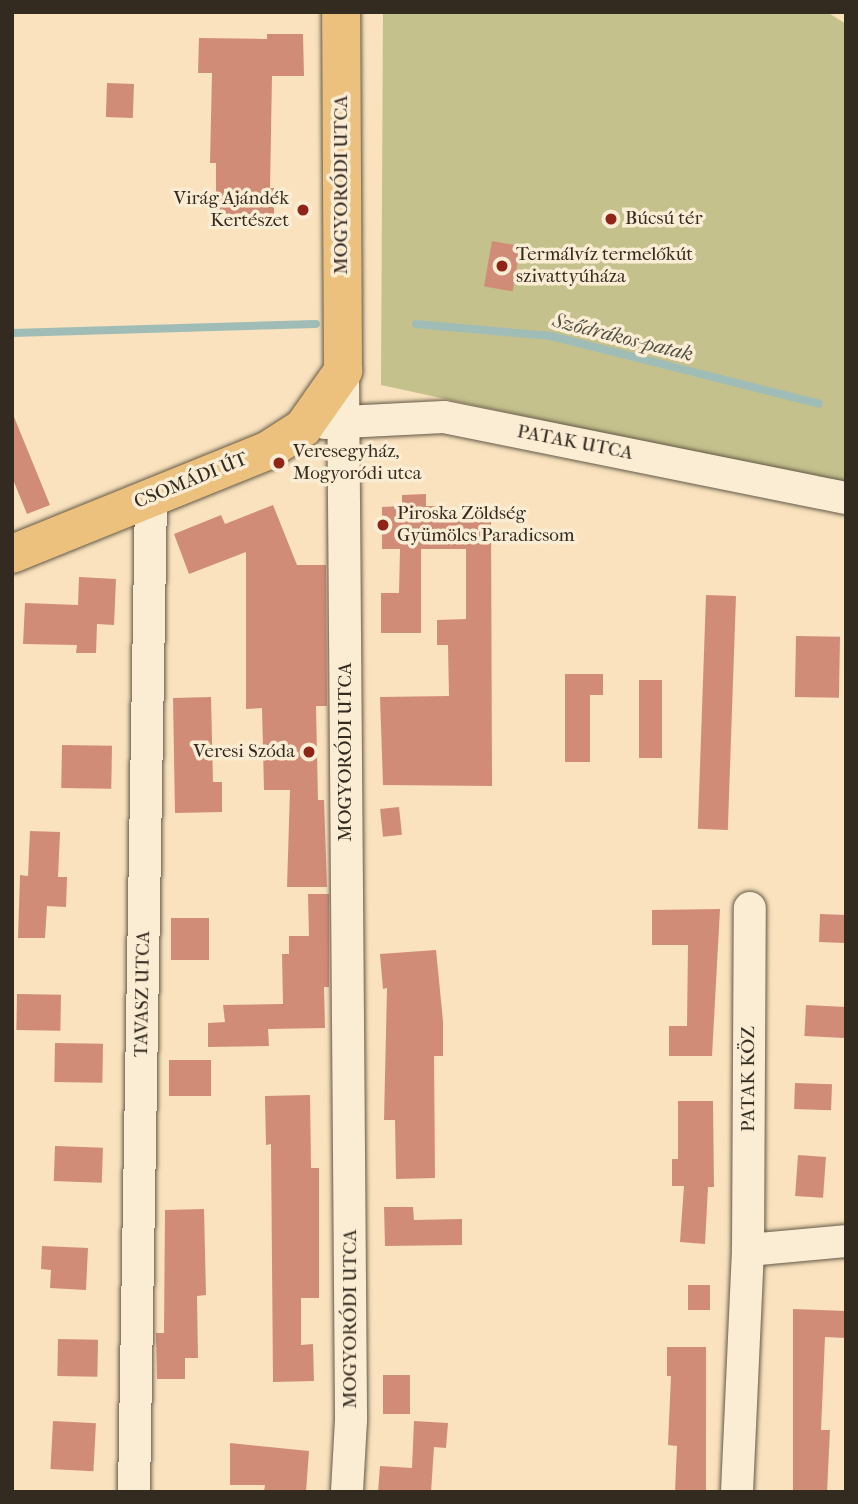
<!DOCTYPE html>
<meta charset="utf-8">
<style>
body{margin:0}
#map{position:relative;width:858px;height:1504px;overflow:hidden;background:#f9e2bd;font-family:"IM FELL French Canon",serif}
div>[style]{position:absolute}
[style*='--x']{left:calc(var(--x)*1px);top:calc(var(--y)*1px);width:calc(var(--w)*1px);rotate:calc(var(--a)*1deg)}
.green>*{inset:0;background:#c4c18d}
.stream>*{height:8px;margin:-4px;padding:0 4px;transform-origin:4px;border-radius:4px;background:#9fbdb6}
.building>*{inset:0;background:#d18c77;transform-origin:0 0}
.roads{filter:drop-shadow(0 0 2px #645947) drop-shadow(0 0 2px #645947)}
.minor>*{height:32px;margin:-16px;padding:0 16px;transform-origin:16px;border-radius:16px;background:#fbecd4}
.major>*{height:38px;margin:-19px;padding:0 19px;transform-origin:19px;border-radius:19px;background:#ecc17e}
.dots>*{width:19px;height:19px;translate:-50% -50%;box-sizing:border-box;border:4px solid #fbecd4;border-radius:50%}
span{translate:-50% -50%;white-space:nowrap;text-align:center;line-height:1.15;-webkit-text-stroke:7px #fbecd4;paint-order:stroke}
.street-label{font-size:19px;color:#332b20}
.poi-label{font-size:19px;color:#332b20}
.right{translate:-100% -50%;text-align:right}
.left{translate:0 -50%;text-align:left}
.water-label{font-size:21px;color:#4e5046;font-style:italic}
.frame{position:absolute;inset:0;border:14px solid #332b20;pointer-events:none}
</style>
<div id="map">
<div class="green">
<div style="clip-path:polygon(383px 12px,827px 12px,846px 24px,846px 486px,381px 385px)"></div>
</div>
<div class="stream">
<div style="--x:416;--y:324;--w:136;--a:5.1"></div>
<div style="--x:551;--y:336;--w:276;--a:14.2"></div>
<div style="--x:12;--y:333;--w:304;--a:-1.7"></div>
</div>
<div class="building">
<div style="clip-path:polygon(267px 34px,303px 34px,304px 76px,272px 76px,270px 188px,274px 188px,274px 226px,216px 226px,216px 163px,210px 163px,212px 73px,198px 73px,199px 38px,267px 39px)"></div>
<div style="left:107px;top:83px;width:27px;height:34px;rotate:2deg"></div>
<div style="left:492px;top:241px;width:29px;height:46px;rotate:10deg"></div>
<div style="clip-path:polygon(12px 412px,50px 505px,27px 514px,12px 477px)"></div>
<div style="clip-path:polygon(426px 494px,426px 506px,446px 506px,446px 518px,491px 517px,492px 786px,383px 785px,380px 697px,449px 696px,448px 645px,437px 645px,437px 620px,466px 619px,466px 549px,421px 549px,421px 633px,381px 633px,381px 593px,399px 593px,400px 549px,382px 549px,382px 507px,402px 506px,402px 495px)"></div>
<div style="clip-path:polygon(273px 505px,297px 565px,326px 565px,327px 706px,316px 706px,318px 800px,324px 800px,327px 887px,287px 887px,290px 790px,264px 790px,262px 708px,246px 709px,246px 552px,189px 574px,174px 534px,221px 515px,225px 524px)"></div>
<div style="clip-path:polygon(79px 577px,116px 579px,114px 625px,97px 624px,96px 653px,76px 653px,77px 645px,23px 644px,25px 603px,78px 605px)"></div>
<div style="left:706px;top:595px;width:30px;height:234px;rotate:2deg"></div>
<div style="left:796px;top:636px;width:44px;height:61px;rotate:1deg"></div>
<div style="clip-path:polygon(565px 674px,603px 674px,603px 695px,590px 695px,590px 762px,565px 762px)"></div>
<div style="left:639px;top:680px;width:23px;height:78px"></div>
<div style="clip-path:polygon(211px 697px,213px 782px,222px 782px,222px 812px,175px 813px,173px 698px)"></div>
<div style="left:62px;top:745px;width:50px;height:43px;rotate:1deg"></div>
<div style="left:399px;top:807px;width:28px;height:19px;rotate:84deg"></div>
<div style="clip-path:polygon(30px 831px,60px 832px,58px 877px,67px 877px,66px 907px,47px 906px,45px 938px,18px 938px,20px 875px,28px 876px)"></div>
<div style="clip-path:polygon(308px 894px,329px 894px,329px 987px,324px 987px,325px 1028px,268px 1029px,269px 1046px,208px 1047px,208px 1023px,225px 1022px,223px 1005px,283px 1004px,282px 954px,289px 954px,289px 936px,309px 936px)"></div>
<div style="clip-path:polygon(720px 909px,712px 1056px,669px 1056px,669px 1026px,687px 1026px,688px 945px,652px 945px,652px 910px)"></div>
<div style="left:820px;top:914px;width:26px;height:28px;rotate:2deg"></div>
<div style="left:171px;top:918px;width:38px;height:42px"></div>
<div style="clip-path:polygon(436px 950px,443px 1021px,443px 1056px,434px 1056px,435px 1178px,396px 1179px,395px 1120px,384px 1120px,387px 988px,383px 989px,380px 954px)"></div>
<div style="left:17px;top:994px;width:44px;height:36px;rotate:1deg"></div>
<div style="left:806px;top:1005px;width:40px;height:31px;rotate:3deg"></div>
<div style="left:55px;top:1043px;width:48px;height:39px;rotate:1deg"></div>
<div style="left:211px;top:1060px;width:36px;height:42px;rotate:90deg"></div>
<div style="left:795px;top:1083px;width:37px;height:26px;rotate:2deg"></div>
<div style="clip-path:polygon(310px 1095px,311px 1168px,319px 1168px,319px 1298px,301px 1298px,301px 1345px,313px 1344px,314px 1381px,273px 1382px,271px 1144px,266px 1145px,265px 1096px)"></div>
<div style="clip-path:polygon(678px 1101px,713px 1101px,714px 1187px,708px 1187px,705px 1244px,680px 1242px,684px 1186px,672px 1186px,672px 1159px,678px 1159px)"></div>
<div style="left:55px;top:1146px;width:48px;height:35px;rotate:2deg"></div>
<div style="left:798px;top:1155px;width:28px;height:41px;rotate:4deg"></div>
<div style="clip-path:polygon(384px 1207px,413px 1207px,414px 1220px,462px 1219px,462px 1245px,385px 1246px)"></div>
<div style="clip-path:polygon(204px 1209px,206px 1295px,197px 1296px,198px 1358px,185px 1358px,185px 1379px,157px 1379px,156px 1333px,164px 1333px,165px 1210px)"></div>
<div style="clip-path:polygon(42px 1246px,88px 1248px,86px 1290px,50px 1288px,51px 1270px,41px 1269px)"></div>
<div style="left:688px;top:1285px;width:22px;height:25px"></div>
<div style="clip-path:polygon(793px 1309px,846px 1311px,846px 1338px,825px 1337px,821px 1430px,830px 1430px,827px 1492px,793px 1492px)"></div>
<div style="left:58px;top:1339px;width:40px;height:37px;rotate:1deg"></div>
<div style="clip-path:polygon(667px 1347px,706px 1347px,706px 1492px,675px 1492px,677px 1446px,668px 1445px,671px 1376px,667px 1376px)"></div>
<div style="left:410px;top:1375px;width:39px;height:27px;rotate:90deg"></div>
<div style="left:53px;top:1421px;width:43px;height:48px;rotate:3deg"></div>
<div style="clip-path:polygon(414px 1421px,448px 1423px,446px 1448px,434px 1447px,431px 1492px,378px 1492px,380px 1466px,412px 1468px)"></div>
<div style="clip-path:polygon(230px 1443px,309px 1451px,306px 1492px,264px 1492px,265px 1485px,230px 1485px)"></div>
</div>
<div class="roads">
<div class="minor">
<div style="--x:343;--y:371;--w:1049;--a:89.56"></div>
<div style="--x:351;--y:1420;--w:72;--a:93.2"></div>
<div style="--x:324;--y:423;--w:120;--a:-2.9"></div>
<div style="--x:444;--y:417;--w:410;--a:11.4"></div>
<div style="--x:748;--y:1250;--w:98;--a:-5.2"></div>
<div style="--x:134;--y:1492;--w:996;--a:-89.02"></div>
<div style="--x:737;--y:1492;--w:242;--a:-87.4"></div>
<div style="--x:748;--y:1250;--w:342;--a:-89.7"></div>
</div>
<div class="major">
<div style="--x:12;--y:554;--w:275;--a:-22"></div>
<div style="--x:267;--y:451;--w:43;--a:-32.6"></div>
<div style="--x:303;--y:428;--w:70;--a:-54.9"></div>
<div style="--x:343;--y:371;--w:359;--a:-90.3"></div>
</div>
</div>
<div class="dots">
<div style="left:303px;top:210px;background:#8f2418"></div>
<div style="left:611px;top:219px;background:#8f2418"></div>
<div style="left:502px;top:266px;background:#8f2418"></div>
<div style="left:279px;top:463px;background:#8f2418"></div>
<div style="left:383px;top:525px;background:#8f2418"></div>
<div style="left:309px;top:752px;background:#8f2418"></div>
</div>
<div class="street-label">
<span style="left:342px;top:185px;rotate:-90deg">MOGYORÓDI UTCA</span>
<span style="left:575px;top:443px;rotate:11deg">PATAK UTCA</span>
<span style="left:191px;top:481px;rotate:-22deg">CSOMÁDI ÚT</span>
<span style="left:346px;top:752px;rotate:-90deg">MOGYORÓDI UTCA</span>
<span style="left:143px;top:994px;rotate:-89deg">TAVASZ UTCA</span>
<span style="left:749px;top:1079px;rotate:-90deg">PATAK KÖZ</span>
<span style="left:351px;top:1319px;rotate:-90deg">MOGYORÓDI UTCA</span>
</div>
<div class="poi-label">
<span class="right" style="left:289px;top:210px">Virág Ajándék<br>Kertészet</span>
<span class="left" style="left:625px;top:219px">Búcsú tér</span>
<span class="left" style="left:516px;top:266px">Termálvíz termelőkút<br>szivattyúháza</span>
<span class="left" style="left:293px;top:463px">Veresegyház,<br>Mogyoródi utca</span>
<span class="left" style="left:397px;top:525px">Piroska Zöldség<br>Gyümölcs Paradicsom</span>
<span class="right" style="left:295px;top:752px">Veresi Szóda</span>
</div>
<div class="water-label">
<span style="left:623px;top:337px;rotate:14deg">Sződrákos-patak</span>
</div>
<div class="frame"></div>
</div>
